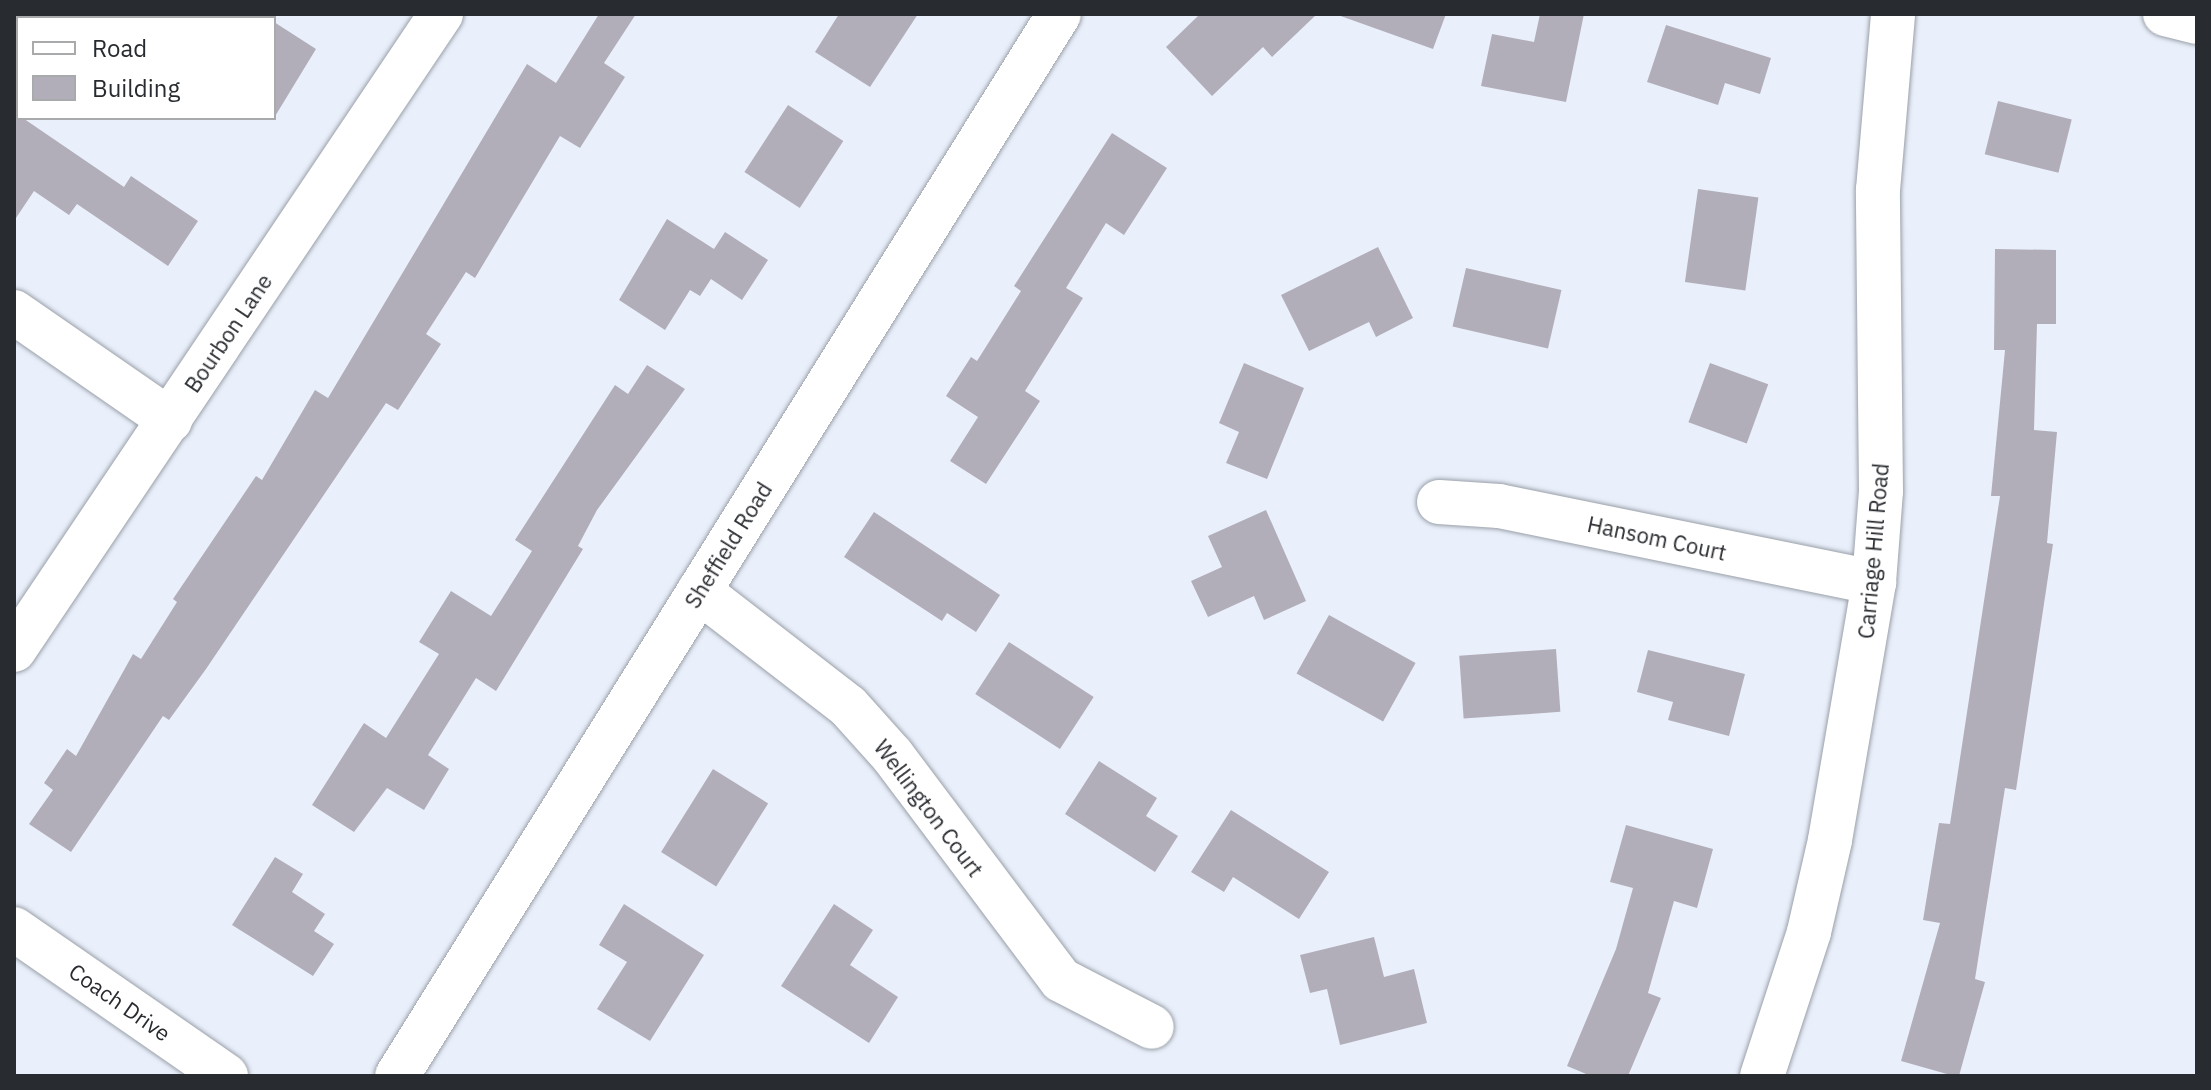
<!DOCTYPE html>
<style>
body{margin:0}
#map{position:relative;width:2211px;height:1090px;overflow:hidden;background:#eaf0fb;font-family:"IBM Plex Sans",sans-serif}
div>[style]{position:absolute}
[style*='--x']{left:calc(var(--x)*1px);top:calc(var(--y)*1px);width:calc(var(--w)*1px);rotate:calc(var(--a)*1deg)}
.building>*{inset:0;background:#b1aeb9;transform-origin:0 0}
.roads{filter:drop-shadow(0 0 2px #9aa0a9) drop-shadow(0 0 2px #9aa0a9)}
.minor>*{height:44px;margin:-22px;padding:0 22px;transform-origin:22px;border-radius:22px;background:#fff}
span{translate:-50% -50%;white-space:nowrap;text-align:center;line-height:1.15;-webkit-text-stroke:8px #fff;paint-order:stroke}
.street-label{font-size:22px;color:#282b2f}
.frame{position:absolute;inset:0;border:16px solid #282b2f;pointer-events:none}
.legend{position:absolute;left:16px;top:16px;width:260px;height:104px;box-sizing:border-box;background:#fff;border:2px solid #a9aaac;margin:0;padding:10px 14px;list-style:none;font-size:24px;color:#282b2f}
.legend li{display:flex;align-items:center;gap:16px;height:40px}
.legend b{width:40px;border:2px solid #a9aaac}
</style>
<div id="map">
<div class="building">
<div style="clip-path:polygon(599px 14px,636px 14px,604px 63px,625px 77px,580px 148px,560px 136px,475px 278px,466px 272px,426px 334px,441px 344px,398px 410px,386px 403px,206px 669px,169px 720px,163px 716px,71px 852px,29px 824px,53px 790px,44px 783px,67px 749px,76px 756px,133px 654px,141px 659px,177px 602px,173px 599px,256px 476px,262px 480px,315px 390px,328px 398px,527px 64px,556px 83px)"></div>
<div style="clip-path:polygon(839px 14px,918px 14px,870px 87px,815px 52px)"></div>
<div style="clip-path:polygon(1200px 14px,1317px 14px,1272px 57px,1263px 47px,1212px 96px,1166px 47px)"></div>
<div style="clip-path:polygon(1335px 14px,1446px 14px,1433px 49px)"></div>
<div style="clip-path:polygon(1540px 14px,1584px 14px,1566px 102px,1481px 86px,1492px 34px,1534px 42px)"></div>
<div style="clip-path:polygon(274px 22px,316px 49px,274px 118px)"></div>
<div style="clip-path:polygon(1666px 25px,1771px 58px,1760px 94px,1725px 83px,1718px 105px,1647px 82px)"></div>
<div style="left:1998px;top:101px;width:76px;height:55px;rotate:14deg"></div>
<div style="left:788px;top:105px;width:66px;height:80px;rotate:33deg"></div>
<div style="clip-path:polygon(14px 112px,124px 187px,131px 176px,198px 221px,168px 266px,77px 204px,69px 215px,34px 191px,14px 221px)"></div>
<div style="clip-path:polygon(1112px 133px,1167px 168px,1124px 235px,1106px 223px,1066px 288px,1083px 298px,1025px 391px,1040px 401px,986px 484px,950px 461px,978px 417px,946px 396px,971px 357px,977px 361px,1021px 291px,1014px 286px)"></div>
<div style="left:1698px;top:189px;width:61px;height:94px;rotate:8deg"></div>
<div style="clip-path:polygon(667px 219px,714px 249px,725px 232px,768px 260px,742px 300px,711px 279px,700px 296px,690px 290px,665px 330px,619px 300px)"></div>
<div style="clip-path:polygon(1378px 247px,1413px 318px,1376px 337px,1369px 322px,1309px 351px,1281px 295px)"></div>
<div style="clip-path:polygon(1995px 249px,2056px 250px,2056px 324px,2037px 324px,2034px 430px,2057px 432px,2047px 543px,2053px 544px,2016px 790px,2005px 788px,1975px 979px,1985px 982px,1959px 1076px,1954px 1076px,1901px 1061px,1940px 923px,1923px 920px,1939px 823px,1950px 824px,2000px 496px,1991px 496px,2005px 350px,1994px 350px)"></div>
<div style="left:1466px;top:268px;width:98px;height:60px;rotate:13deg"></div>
<div style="clip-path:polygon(1244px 363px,1304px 388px,1267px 479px,1226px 463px,1239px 432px,1219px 423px)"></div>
<div style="left:1710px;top:363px;width:62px;height:63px;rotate:20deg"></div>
<div style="clip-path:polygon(647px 365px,685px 389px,597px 510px,578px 546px,583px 549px,496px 691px,476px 678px,428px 755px,449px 769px,424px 810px,387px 788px,354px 832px,312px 805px,364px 723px,386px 738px,439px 654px,419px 642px,451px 591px,491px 616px,532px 551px,515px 540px,615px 385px,628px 394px)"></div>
<div style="clip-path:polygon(1266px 510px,1306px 601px,1264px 620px,1254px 596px,1208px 617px,1191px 581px,1222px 567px,1208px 536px)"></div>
<div style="clip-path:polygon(874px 512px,1000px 595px,976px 632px,947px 613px,942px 621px,844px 557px)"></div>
<div style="left:1329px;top:615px;width:99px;height:67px;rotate:29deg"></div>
<div style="left:1009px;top:642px;width:101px;height:62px;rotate:33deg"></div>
<div style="left:1556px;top:649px;width:63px;height:97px;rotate:86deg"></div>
<div style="clip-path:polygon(1648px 650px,1745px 674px,1729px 736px,1668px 720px,1673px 702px,1637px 692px)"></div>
<div style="clip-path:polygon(1099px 761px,1157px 798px,1146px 816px,1178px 836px,1155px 872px,1065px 814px)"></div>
<div style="left:713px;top:769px;width:65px;height:98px;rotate:32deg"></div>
<div style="clip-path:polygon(1231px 810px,1329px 872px,1299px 919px,1233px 877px,1224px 892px,1191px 872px)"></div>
<div style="clip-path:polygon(1626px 825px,1713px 849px,1697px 908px,1674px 901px,1648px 993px,1661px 998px,1628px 1076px,1591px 1076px,1567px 1066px,1616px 949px,1633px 888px,1610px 882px)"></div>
<div style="clip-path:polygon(275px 857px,303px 874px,292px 892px,325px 914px,314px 931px,334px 944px,313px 976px,232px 925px)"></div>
<div style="clip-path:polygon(624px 904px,704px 955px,650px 1041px,597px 1009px,627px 962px,599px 945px)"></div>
<div style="clip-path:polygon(834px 904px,873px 930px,850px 965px,898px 997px,869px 1043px,781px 986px)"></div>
<div style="clip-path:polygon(1374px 937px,1384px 977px,1414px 969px,1427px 1023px,1340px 1045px,1327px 989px,1310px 993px,1300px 955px)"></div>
</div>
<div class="roads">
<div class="minor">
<div style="--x:2165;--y:14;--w:33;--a:14"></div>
<div style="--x:14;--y:312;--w:190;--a:34.7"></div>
<div style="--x:1439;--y:502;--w:60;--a:3.8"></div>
<div style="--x:1499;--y:506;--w:383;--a:11.5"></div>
<div style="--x:699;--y:591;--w:188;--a:37.7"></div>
<div style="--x:848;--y:706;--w:66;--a:48.1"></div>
<div style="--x:892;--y:755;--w:281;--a:53.1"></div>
<div style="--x:1061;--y:980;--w:102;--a:27.3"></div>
<div style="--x:14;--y:650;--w:766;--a:-56.12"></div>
<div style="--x:14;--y:929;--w:258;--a:34.7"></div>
<div style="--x:397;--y:1076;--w:1251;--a:-58.06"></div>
<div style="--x:1762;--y:1076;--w:151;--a:-71.9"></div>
<div style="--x:1809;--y:932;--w:94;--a:-77.1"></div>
<div style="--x:1830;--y:840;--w:262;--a:-80.3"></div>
<div style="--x:1874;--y:582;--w:91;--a:-85.6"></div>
<div style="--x:1881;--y:491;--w:301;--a:-90.6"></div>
<div style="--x:1878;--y:190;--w:177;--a:-85.1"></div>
</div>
</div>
<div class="street-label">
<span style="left:228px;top:333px;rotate:-56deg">Bourbon Lane</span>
<span style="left:1657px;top:538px;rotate:12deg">Hansom Court</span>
<span style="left:728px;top:545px;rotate:-58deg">Sheffield Road</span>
<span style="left:1873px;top:551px;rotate:-85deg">Carriage Hill Road</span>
<span style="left:929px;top:808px;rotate:53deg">Wellington Court</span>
<span style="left:120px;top:1002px;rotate:35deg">Coach Drive</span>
</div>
<div class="frame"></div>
<ul class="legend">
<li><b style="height:10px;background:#fff"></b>Road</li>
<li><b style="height:22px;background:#b1aeb9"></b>Building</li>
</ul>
</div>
